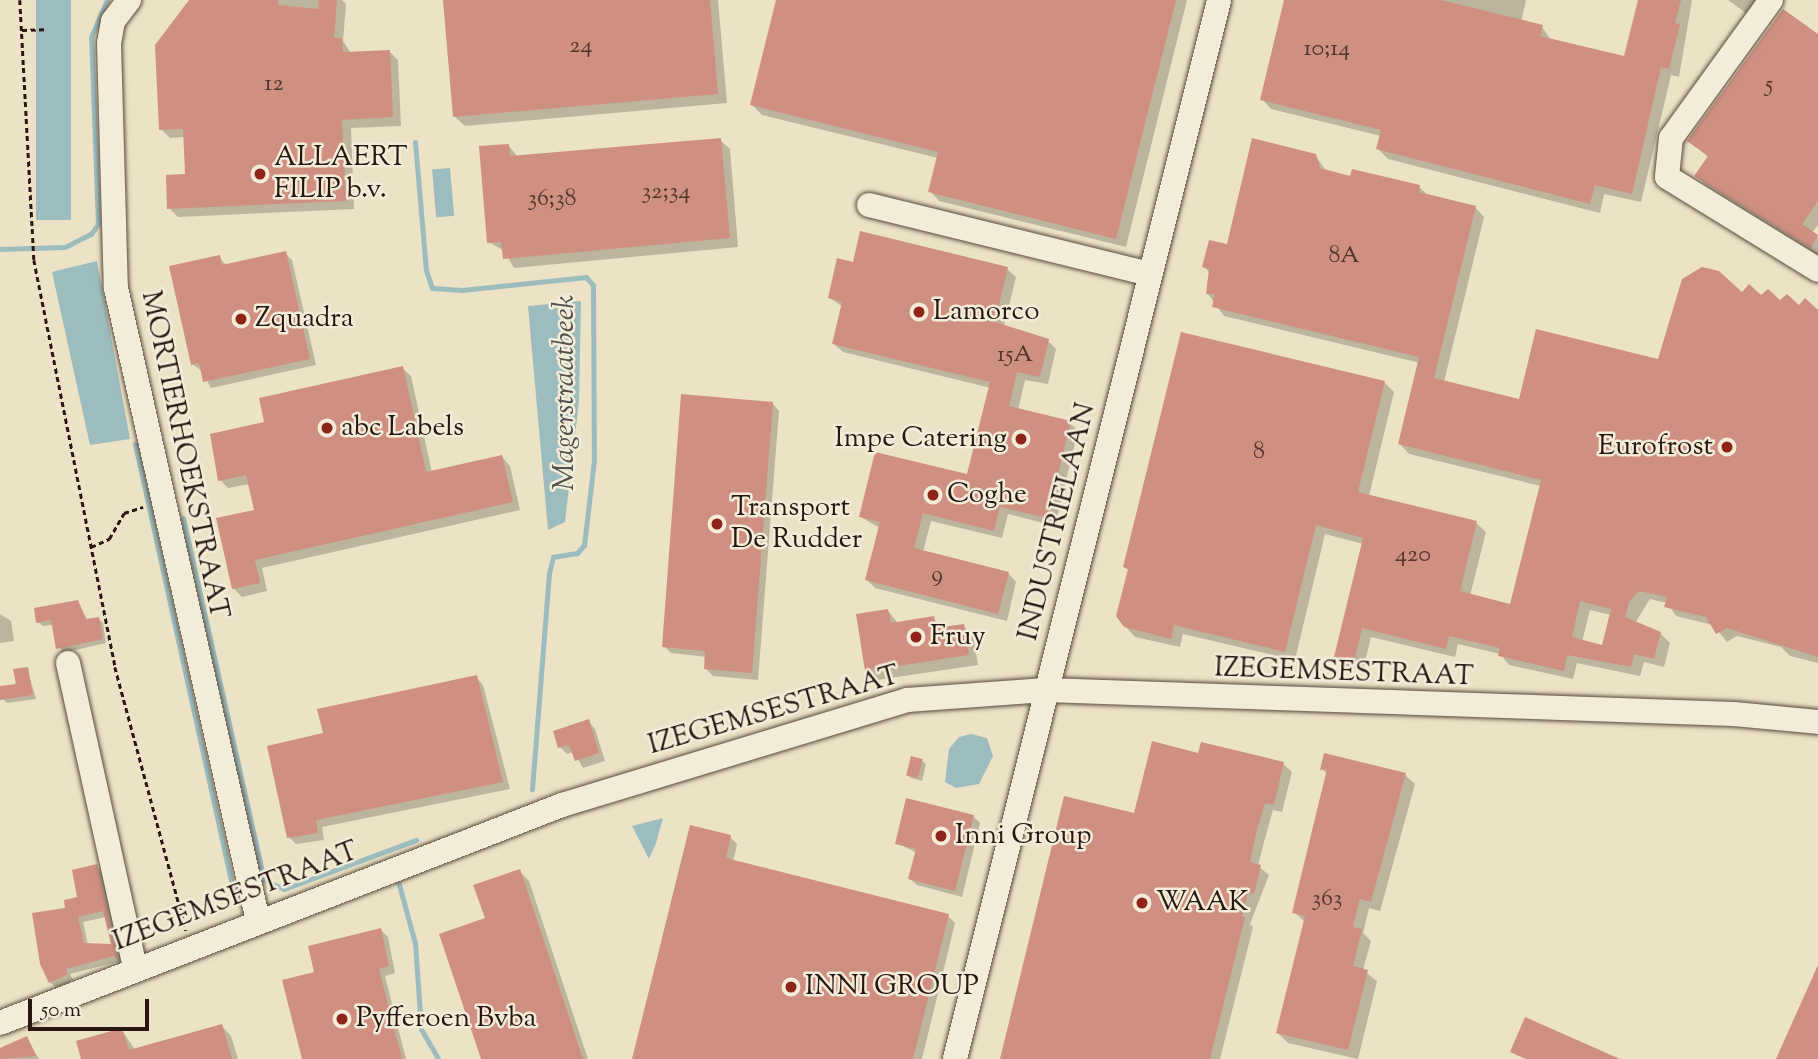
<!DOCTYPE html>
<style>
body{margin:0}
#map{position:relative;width:1818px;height:1059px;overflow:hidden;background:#ece2c5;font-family:"Sorts Mill Goudy",serif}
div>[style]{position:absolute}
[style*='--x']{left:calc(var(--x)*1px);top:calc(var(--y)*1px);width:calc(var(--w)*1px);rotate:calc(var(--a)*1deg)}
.water>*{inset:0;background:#9dbcbe;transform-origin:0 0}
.shadow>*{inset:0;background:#0003}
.stream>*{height:5px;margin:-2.5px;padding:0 2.5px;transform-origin:2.5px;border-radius:2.5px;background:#9dbcbe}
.building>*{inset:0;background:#cf9081;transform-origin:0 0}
.path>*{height:2.5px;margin-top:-1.25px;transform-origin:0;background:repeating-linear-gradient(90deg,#281711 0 5px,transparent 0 8.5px)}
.roads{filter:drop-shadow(0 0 2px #594a3e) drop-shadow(0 0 2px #594a3e)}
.minor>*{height:24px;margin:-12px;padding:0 12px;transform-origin:12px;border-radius:12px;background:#f3ecd9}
.dots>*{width:19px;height:19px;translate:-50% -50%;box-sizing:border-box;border:4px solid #f3ecd9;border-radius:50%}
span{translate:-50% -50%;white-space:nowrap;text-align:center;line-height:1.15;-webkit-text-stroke:5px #f3ecd9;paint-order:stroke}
.number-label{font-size:24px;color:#52352d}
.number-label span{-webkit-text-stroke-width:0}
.poi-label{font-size:28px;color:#281711}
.left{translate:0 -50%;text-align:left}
.right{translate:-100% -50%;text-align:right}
.street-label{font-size:28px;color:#281711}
.water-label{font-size:30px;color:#51514e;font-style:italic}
.scale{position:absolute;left:28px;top:999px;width:121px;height:32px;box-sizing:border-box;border:4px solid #281711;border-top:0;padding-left:9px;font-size:21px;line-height:24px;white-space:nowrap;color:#281711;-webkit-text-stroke:5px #f3ecd9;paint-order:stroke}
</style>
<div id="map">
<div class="water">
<div style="left:36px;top:0;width:35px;height:220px"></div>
<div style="left:450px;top:168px;width:48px;height:18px;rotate:85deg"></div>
<div style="clip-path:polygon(97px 261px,130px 439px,90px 445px,52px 272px)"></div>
<div style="clip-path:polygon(581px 301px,579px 401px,565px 522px,548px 530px,528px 306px)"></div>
<div style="clip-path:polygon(971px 734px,987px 738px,993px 756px,979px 784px,956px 788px,945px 782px,949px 749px,959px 737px)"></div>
<div style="clip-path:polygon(663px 818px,656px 843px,649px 859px,632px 826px)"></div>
</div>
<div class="shadow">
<div style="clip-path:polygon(191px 0,342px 0,346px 4px,343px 41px,351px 53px,389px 51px,398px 60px,401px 126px,351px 128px,354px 209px,178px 217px,169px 208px,187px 176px,185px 137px,170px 138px,161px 129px)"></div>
<div style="clip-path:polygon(445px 0,718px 0,727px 103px,465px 126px,455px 117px)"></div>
<div style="clip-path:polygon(778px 0,1187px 0,1126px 247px,939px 201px,930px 191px,938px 158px,762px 115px,752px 105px)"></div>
<div style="clip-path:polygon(1286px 0,1526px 0,1521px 22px,1542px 27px,1551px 40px,1625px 58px,1639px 0,1692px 0,1679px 77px,1671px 75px,1641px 202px,1604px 194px,1600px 213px,1388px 159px,1378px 149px,1381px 136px,1271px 109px,1262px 99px)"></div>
<div style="clip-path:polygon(1728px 0,1756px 0,1746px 13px)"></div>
<div style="clip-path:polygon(1818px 36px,1818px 225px,1812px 233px,1818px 237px,1818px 255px,1706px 185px,1696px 176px,1709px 158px,1690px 141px)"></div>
<div style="clip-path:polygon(720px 140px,730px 149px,738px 247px,514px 268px,504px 251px,489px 242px,508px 145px,518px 157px)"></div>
<div style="clip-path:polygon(evenodd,1315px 155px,1327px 172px,1419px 187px,1429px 196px,1475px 207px,1484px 217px,1444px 382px,1520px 401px,1659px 361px,1742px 295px,1818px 312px,1818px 663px,1790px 656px,1781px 647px,1737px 636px,1727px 642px,1713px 625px,1676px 616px,1667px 603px,1650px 599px,1635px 623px,1660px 633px,1670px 643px,1664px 667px,1644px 662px,1640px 676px,1577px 663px,1573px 679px,1509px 665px,1500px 654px,1458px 644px,1455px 657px,1371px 637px,1363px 670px,1345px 666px,1335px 656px,1363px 544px,1325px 534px,1295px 660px,1183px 634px,1180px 647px,1135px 637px,1125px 626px,1129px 571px,1125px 567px,1384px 382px,1394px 392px,1369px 496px,1476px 523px,1486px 532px,1470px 596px,1512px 606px,1541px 486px,1409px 454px,1400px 444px,1420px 363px,1224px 316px,1208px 294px,1210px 273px,1204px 267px,1315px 155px,1590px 610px,1611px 615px,1603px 647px,1582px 642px,1590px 610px)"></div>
<div style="clip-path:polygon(285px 253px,292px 260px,316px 365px,211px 388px,202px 371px,192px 364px,219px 257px,227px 266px)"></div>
<div style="clip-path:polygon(854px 264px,1007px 269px,1016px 277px,1004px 326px,1048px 341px,1056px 349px,1048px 384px,1025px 380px,1018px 410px,1070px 423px,1078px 431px,1055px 526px,1008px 514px,1002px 538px,931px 521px,923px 552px,1008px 573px,1016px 582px,1007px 621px,875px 588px,867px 580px,880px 528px,861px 517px,969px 477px,991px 388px,843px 352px,834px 344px,843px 307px,830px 298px)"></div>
<div style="clip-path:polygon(402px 368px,411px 376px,432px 473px,502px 457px,510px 466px,520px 510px,262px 568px,267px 591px,242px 597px,233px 588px,256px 511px,250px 484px,228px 488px,220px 480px,267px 423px)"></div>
<div style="clip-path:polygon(772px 403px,779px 411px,758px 680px,713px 676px,705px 668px,707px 657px,671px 653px,664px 646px)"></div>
<div style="clip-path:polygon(77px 602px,88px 621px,99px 619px,103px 623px,106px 643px,62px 653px,53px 625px,43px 626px,38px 622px)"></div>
<div style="clip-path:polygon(888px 611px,898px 623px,933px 618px,944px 629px,963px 626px,973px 635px,978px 665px,877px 680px,867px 670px)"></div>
<div style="clip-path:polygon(0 614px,11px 621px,14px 641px,0 643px)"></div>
<div style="clip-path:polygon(27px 668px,36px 699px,7px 703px,3px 699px)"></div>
<div style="clip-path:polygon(476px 677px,483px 685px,510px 789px,322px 827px,324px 840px,296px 844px,289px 837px,325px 735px)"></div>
<div style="clip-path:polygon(588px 721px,595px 729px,605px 761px,583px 768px,574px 752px,567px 754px,560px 747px)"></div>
<div style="clip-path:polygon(1199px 755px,1283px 764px,1292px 772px,1282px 812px,1273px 810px,1264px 842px,1258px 866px,1269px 875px,1250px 924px,1253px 927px,1220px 1059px,1002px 1059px,1136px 816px)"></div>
<div style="clip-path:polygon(1325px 755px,1405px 775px,1415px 784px,1380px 911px,1369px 908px,1363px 933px,1371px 941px,1363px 970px,1377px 981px,1358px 1059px,1288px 1043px,1278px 1033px,1305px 922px,1294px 912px,1327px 774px,1322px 769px)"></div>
<div style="clip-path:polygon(922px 761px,926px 764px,922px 781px,911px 778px,908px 775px)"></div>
<div style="clip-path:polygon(973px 816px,980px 823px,962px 897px,917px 885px,910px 879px,917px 853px,897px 843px)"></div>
<div style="clip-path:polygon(730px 837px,737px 844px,733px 862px,948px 916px,955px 923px,922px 1059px,634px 1059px)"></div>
<div style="clip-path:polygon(evenodd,96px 866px,102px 872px,121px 961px,70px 974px,73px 980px,56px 988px,50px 982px,67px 909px,80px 899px,96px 866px,106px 917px,113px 946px,88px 945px,83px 922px,106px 917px)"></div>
<div style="clip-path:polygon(519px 871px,529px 881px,588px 1059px,482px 1059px)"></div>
<div style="clip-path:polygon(381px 930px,388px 937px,395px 973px,385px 976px,406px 1059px,304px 1059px,317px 973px)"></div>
<div style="clip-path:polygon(222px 1026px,231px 1036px,238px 1059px,83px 1059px,122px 1030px,135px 1050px)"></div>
<div style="clip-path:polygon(27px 1038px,39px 1059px,0 1059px,0 1050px)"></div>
</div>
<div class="stream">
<div style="--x:415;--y:142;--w:128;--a:85.1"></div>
<div style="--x:426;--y:270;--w:19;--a:72"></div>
<div style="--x:432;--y:288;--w:30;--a:4"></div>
<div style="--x:462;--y:290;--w:125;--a:-6"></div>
<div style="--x:586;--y:277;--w:11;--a:49"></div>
<div style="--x:593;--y:285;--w:175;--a:89.7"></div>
<div style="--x:594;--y:460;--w:86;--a:96.7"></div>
<div style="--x:584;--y:545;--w:11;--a:131"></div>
<div style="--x:577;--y:553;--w:24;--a:171"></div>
<div style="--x:553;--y:557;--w:16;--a:104"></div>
<div style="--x:549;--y:573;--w:217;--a:94.5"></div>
<div style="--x:0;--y:249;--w:65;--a:-1.8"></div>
<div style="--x:65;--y:247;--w:29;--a:-27"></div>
<div style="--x:91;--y:234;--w:12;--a:-55"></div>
<div style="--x:98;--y:224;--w:187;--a:-92.1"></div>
<div style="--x:91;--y:37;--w:40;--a:-66.6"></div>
<div style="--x:135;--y:444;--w:464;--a:77.6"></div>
<div style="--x:183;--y:518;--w:371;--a:77.4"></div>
<div style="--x:264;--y:880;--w:22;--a:24"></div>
<div style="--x:284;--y:889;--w:141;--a:-20.4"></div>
<div style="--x:398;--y:881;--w:64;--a:74.7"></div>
<div style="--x:415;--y:943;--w:86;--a:86"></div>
<div style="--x:421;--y:1029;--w:34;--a:60"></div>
</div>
<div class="building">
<div style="clip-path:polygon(189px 0,278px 0,278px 5px,318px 9px,319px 0,337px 0,334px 38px,342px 38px,343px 52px,390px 50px,393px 117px,342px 120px,346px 201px,167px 209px,166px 175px,185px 174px,183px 129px,159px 130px,155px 45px)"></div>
<div style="clip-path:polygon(443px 0,710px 0,718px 94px,453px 117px)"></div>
<div style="clip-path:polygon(776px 0,1176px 0,1116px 239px,928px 192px,938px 152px,750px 105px)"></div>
<div style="clip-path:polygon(1284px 0,1441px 0,1543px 25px,1540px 36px,1624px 56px,1638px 0,1681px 0,1675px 23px,1680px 24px,1669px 69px,1661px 67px,1632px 194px,1595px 185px,1590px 204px,1376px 149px,1381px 130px,1260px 100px)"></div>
<div style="clip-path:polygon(1783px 9px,1818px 34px,1818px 201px,1802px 224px,1818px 235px,1811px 248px,1694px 176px,1708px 156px,1687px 141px)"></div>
<div style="clip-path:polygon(721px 138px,730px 238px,503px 259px,501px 242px,487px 243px,479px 146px,509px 144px,510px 156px)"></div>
<div style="clip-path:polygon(evenodd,1252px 138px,1316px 154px,1320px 168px,1350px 176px,1352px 169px,1420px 185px,1419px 192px,1476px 206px,1434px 378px,1519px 399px,1536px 329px,1658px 359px,1682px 279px,1702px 267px,1719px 271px,1742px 292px,1749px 284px,1761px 295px,1768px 289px,1780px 300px,1787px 294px,1799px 305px,1805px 298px,1818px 310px,1818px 657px,1727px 628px,1716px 634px,1706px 617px,1664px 607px,1667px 597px,1639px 591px,1629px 602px,1625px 617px,1661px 632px,1654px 659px,1634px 654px,1631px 667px,1567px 655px,1564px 671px,1498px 656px,1500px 648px,1449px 636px,1446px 649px,1362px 628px,1354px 662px,1334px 657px,1363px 538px,1316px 525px,1285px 652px,1174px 625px,1171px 639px,1124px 627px,1116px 616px,1128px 569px,1123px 567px,1181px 332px,1385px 381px,1358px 492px,1477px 521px,1460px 591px,1510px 604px,1541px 480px,1398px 444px,1419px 357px,1212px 307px,1215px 294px,1206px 294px,1209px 269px,1202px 267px,1209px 240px,1227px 244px,1252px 138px,1580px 601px,1611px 609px,1602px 645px,1572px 637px,1580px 601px)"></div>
<div style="clip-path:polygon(860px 231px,1008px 267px,995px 322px,1049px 339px,1040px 377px,1017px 372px,1009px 406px,1071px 421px,1047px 518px,1000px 507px,994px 531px,923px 513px,914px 548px,1009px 572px,998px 614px,865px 580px,880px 522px,859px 517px,875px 452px,967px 474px,990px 382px,832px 344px,842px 302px,828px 298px,837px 258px,853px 262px)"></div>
<div style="clip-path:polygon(286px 251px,310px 359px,203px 382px,199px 363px,191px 365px,169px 266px,220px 255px,222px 265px)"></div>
<div style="clip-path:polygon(403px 366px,426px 472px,502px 455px,513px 502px,255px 560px,260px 583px,232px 589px,216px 518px,254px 510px,246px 475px,218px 481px,210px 434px,264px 422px,259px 398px)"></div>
<div style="clip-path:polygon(681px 394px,773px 402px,752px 673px,704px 669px,705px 651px,662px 647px)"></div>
<div style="clip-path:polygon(78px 600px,86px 619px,99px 617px,103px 639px,56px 649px,51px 620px,36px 623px,34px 608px)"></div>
<div style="clip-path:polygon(888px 609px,891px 623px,934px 616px,936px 628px,964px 624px,969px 655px,865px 671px,856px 614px)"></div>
<div style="clip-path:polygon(28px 667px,33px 695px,0 700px,0 686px,16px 684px,13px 669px)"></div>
<div style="clip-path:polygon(477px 675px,503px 782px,316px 820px,318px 833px,287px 838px,267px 746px,323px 733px,317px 709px)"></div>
<div style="clip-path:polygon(589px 719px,599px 753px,575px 761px,569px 745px,558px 748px,553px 731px)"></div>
<div style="clip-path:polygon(1152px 741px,1198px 753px,1201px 742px,1284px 762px,1274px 805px,1265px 803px,1256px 833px,1250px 862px,1261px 865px,1254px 894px,1248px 892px,1242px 917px,1245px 917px,1210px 1059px,1000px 1059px,1064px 796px,1134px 813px)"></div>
<div style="clip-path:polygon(1324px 753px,1406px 773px,1371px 902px,1360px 899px,1353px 927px,1362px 929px,1353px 966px,1368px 970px,1348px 1050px,1276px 1033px,1305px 916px,1292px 913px,1327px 769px,1320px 770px)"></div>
<div style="left:911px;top:756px;width:12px;height:20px;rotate:14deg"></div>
<div style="clip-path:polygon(906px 798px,974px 815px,955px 891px,908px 879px,916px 849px,895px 844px)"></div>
<div style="clip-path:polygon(690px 825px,731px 835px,726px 858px,949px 914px,913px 1059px,632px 1059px)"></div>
<div style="clip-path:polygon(evenodd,97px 864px,118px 960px,114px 956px,66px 969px,68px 974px,49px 983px,40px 964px,32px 913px,65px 908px,64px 900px,77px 897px,72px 870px,97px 864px,103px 911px,111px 944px,84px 943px,78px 917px,103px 911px)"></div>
<div style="clip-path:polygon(520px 869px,583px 1059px,481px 1059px,439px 934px,485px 918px,473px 885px)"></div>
<div style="clip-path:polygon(381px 928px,389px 966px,379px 969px,402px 1059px,302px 1059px,282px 980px,314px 972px,308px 946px)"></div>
<div style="clip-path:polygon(1818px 965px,1818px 1059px,1776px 1059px)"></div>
<div style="clip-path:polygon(1525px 1017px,1620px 1059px,1526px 1059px,1510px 1052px)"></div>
<div style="clip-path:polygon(222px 1024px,232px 1059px,81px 1059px,76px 1041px,122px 1028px,129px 1050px)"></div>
<div style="clip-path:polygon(27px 1036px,36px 1056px,0 1059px,0 1048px)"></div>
</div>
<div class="path">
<div style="--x:20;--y:0;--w:260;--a:86.9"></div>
<div style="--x:34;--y:260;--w:415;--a:78.7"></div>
<div style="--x:115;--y:667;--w:273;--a:74.9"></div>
<div style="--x:22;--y:30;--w:24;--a:-2"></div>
<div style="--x:91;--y:547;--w:20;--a:-24"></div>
<div style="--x:109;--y:539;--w:30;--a:-60"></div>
<div style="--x:124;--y:513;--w:20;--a:-18"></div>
</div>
<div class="roads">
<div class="minor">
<div style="--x:129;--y:0;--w:26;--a:127"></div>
<div style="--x:113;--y:21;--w:22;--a:100"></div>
<div style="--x:109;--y:43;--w:245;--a:88.4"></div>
<div style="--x:116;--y:288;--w:649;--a:77.36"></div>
<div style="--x:1771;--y:0;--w:170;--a:125.9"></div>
<div style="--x:1671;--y:138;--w:39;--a:96"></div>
<div style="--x:1667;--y:177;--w:177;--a:31.6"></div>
<div style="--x:869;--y:205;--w:289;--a:13.8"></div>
<div style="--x:68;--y:663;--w:312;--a:77.6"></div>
<div style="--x:0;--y:1023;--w:603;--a:-21.2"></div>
<div style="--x:562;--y:805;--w:361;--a:-16.9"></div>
<div style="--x:907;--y:700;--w:139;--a:-4.1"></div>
<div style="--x:1046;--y:690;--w:688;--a:2"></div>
<div style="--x:1734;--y:714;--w:84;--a:5.4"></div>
<div style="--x:955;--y:1059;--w:1091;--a:-76"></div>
</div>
</div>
<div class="dots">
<div style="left:260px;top:174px;background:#8f2418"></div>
<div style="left:919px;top:312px;background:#8f2418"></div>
<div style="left:241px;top:319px;background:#8f2418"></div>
<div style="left:327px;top:428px;background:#8f2418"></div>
<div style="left:1021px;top:439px;background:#8f2418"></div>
<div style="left:1727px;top:447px;background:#8f2418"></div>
<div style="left:933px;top:495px;background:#8f2418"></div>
<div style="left:717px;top:524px;background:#8f2418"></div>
<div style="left:916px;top:637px;background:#8f2418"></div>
<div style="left:941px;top:836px;background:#8f2418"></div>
<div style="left:1142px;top:903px;background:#8f2418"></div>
<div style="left:791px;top:987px;background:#8f2418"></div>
<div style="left:342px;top:1019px;background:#8f2418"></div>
</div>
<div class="number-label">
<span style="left:581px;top:47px">24</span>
<span style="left:1327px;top:50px">10;14</span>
<span style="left:274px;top:85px">12</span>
<span style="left:1769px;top:86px">5</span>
<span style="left:666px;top:193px">32;34</span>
<span style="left:552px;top:200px">36;38</span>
<span style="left:1344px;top:257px">8A</span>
<span style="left:1015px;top:356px">15A</span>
<span style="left:1259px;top:453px">8</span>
<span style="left:1413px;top:556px">420</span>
<span style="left:937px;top:576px">9</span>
<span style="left:1327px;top:900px">363</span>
</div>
<div class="poi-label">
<span class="left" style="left:274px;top:174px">ALLAERT<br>FILIP b.v.</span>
<span class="left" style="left:933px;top:312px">Lamorco</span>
<span class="left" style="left:255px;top:319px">Zquadra</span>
<span class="left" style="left:341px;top:428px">abc Labels</span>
<span class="right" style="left:1007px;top:439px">Impe Catering</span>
<span class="right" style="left:1713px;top:447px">Eurofrost</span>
<span class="left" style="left:947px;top:495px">Coghe</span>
<span class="left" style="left:731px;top:524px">Transport<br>De Rudder</span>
<span class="left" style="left:930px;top:637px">Fruy</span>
<span class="left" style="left:955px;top:836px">Inni Group</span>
<span class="left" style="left:1156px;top:903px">WAAK</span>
<span class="left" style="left:805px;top:987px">INNI GROUP</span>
<span class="left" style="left:356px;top:1019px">Pyfferoen Bvba</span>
</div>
<div class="street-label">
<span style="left:184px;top:455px;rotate:78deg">MORTIERHOEKSTRAAT</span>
<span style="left:1058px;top:522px;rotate:-76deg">INDUSTRIELAAN</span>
<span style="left:1344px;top:673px;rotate:2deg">IZEGEMSESTRAAT</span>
<span style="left:774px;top:711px;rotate:-16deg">IZEGEMSESTRAAT</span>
<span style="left:236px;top:897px;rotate:-21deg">IZEGEMSESTRAAT</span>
</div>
<div class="water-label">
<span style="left:566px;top:393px;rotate:-90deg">Magerstraatbeek</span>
</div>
<div class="scale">50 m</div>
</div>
